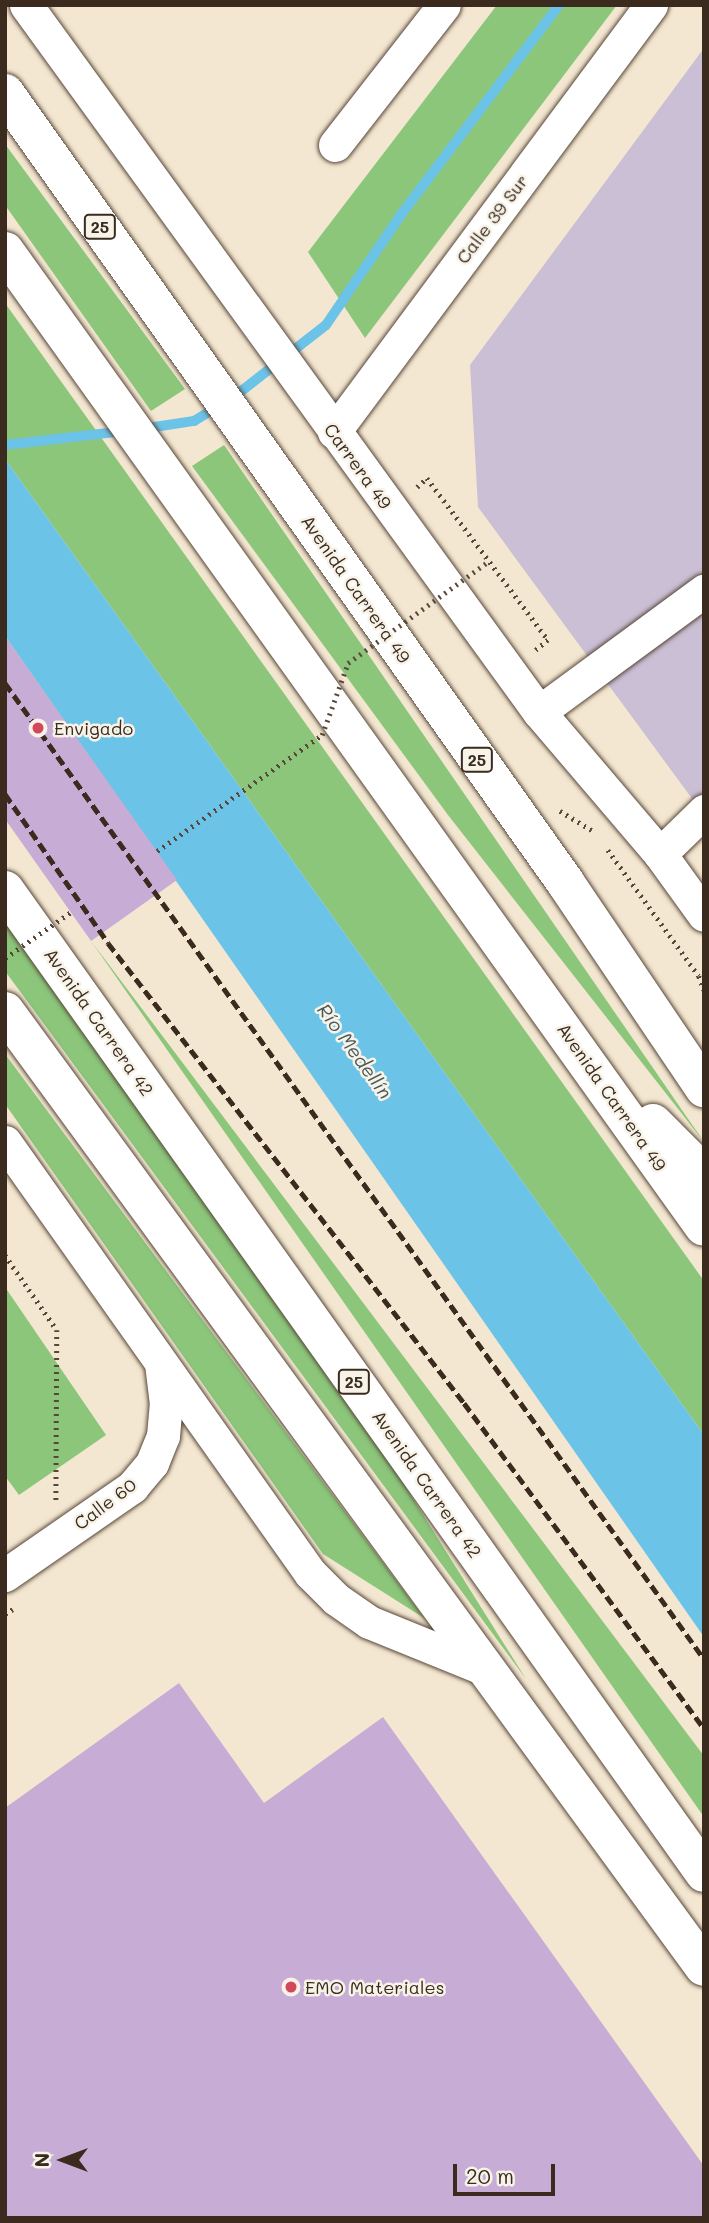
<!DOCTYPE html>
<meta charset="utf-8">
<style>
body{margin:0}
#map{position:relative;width:709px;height:2223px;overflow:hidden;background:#f4e7d1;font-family:Mali,sans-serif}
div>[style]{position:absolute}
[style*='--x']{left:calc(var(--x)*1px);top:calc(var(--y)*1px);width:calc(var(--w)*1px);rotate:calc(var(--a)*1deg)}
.industrial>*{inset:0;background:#cbbfd5}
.green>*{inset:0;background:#8bc67b}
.water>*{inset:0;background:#6bc3e8}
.stream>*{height:10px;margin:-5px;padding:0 5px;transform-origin:5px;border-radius:5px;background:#6bc3e8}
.building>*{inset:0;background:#c7acd5}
.path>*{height:4.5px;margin-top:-2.25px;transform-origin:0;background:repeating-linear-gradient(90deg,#574639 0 2px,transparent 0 7px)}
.roads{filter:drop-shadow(0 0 2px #574639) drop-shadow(0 0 2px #574639)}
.minor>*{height:33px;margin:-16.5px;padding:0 16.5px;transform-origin:16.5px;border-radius:16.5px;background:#fff}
.highway>*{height:38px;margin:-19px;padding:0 19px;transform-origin:19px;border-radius:19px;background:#fff}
.rail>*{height:5px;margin-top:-2.5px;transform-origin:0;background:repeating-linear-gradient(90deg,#3b2a1e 0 10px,transparent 0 15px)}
.path-bridge>*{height:4.5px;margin-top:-2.25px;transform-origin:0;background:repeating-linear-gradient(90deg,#574639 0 2px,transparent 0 7px)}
.dots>*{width:19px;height:19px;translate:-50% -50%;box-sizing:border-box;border:4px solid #f7f3e8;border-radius:50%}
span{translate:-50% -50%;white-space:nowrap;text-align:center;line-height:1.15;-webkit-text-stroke:5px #f7f3e8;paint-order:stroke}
.shield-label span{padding:2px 5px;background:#f7f3e8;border:2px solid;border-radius:5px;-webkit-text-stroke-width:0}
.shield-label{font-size:16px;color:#3b2a1e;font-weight:700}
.street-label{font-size:18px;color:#3b2a1e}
.poi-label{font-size:18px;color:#3b2a1e}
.left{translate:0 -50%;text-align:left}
.water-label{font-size:19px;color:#49585b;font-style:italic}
.frame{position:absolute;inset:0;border:7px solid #3b2a1e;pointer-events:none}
.north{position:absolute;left:28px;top:2125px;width:70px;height:70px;-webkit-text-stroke:5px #f7f3e8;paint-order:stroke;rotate:270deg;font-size:19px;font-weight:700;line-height:28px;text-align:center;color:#3b2a1e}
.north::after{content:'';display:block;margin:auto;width:24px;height:32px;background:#3b2a1e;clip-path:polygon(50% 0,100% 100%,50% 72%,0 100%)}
.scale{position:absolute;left:453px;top:2164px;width:102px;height:32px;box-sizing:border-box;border:4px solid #3b2a1e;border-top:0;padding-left:9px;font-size:21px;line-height:24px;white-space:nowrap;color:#3b2a1e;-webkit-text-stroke:5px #f7f3e8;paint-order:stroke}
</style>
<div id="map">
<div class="industrial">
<div style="clip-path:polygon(704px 48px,704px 815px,478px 507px,470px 365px)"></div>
</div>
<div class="green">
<div style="clip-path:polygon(497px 5px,617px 5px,365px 338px,308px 252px)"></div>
<div style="clip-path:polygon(5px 144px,185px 389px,151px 411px,5px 205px)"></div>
<div style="clip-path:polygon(5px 303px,704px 1281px,704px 1435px,5px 459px)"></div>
<div style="clip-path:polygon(224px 445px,704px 1142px,448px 815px,192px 466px)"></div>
<div style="clip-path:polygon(5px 921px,368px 1427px,526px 1679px,5px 971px)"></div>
<div style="clip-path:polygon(91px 941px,704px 1756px,704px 1817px,652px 1743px)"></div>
<div style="clip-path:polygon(5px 1054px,424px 1618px,323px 1554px,5px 1104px)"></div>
<div style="clip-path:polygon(5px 1287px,106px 1435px,19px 1495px,5px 1476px)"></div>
</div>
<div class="water">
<div style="clip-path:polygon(5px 459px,704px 1435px,704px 1637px,5px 636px)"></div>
</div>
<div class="stream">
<div style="--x:141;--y:429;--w:54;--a:-8.6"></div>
<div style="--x:194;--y:421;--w:48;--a:-31.4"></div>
<div style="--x:235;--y:396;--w:115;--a:-38"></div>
<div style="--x:326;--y:325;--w:132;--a:-55.8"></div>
<div style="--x:400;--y:216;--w:264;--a:-53"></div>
<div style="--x:5;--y:445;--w:121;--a:-6.7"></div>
</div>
<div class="building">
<div style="clip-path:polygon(5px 636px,177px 880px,91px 941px,5px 819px)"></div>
<div style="clip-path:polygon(179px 1683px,264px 1803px,383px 1717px,704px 2166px,704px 2218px,5px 2218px,5px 1808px)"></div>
</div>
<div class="path">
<div style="--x:417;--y:487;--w:13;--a:-42"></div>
<div style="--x:427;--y:478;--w:202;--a:53.2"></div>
<div style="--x:548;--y:640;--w:16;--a:140"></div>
<div style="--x:560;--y:811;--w:37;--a:31"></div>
<div style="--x:608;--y:850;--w:155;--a:54.2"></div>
<div style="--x:699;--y:976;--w:15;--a:70"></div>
<div style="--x:5;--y:1255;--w:91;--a:55.3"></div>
<div style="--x:57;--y:1330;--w:170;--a:90.3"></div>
<div style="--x:5;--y:1614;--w:9;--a:-32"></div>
</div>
<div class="roads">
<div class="minor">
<div style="--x:26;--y:5;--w:874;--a:54.04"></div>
<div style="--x:539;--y:712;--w:187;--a:49.6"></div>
<div style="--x:660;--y:854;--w:75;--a:54.2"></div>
<div style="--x:335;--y:145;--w:177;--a:-52.1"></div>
<div style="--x:334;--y:432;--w:532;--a:-53.41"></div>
<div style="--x:539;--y:712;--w:205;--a:-36.3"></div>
<div style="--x:660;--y:854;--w:62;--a:-44.3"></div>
<div style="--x:5;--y:1142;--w:528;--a:54.71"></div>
<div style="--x:310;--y:1573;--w:37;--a:45"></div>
<div style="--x:336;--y:1599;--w:40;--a:34.9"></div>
<div style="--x:369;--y:1622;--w:127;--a:22.1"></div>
<div style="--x:5;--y:1575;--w:155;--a:-34.7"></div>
<div style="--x:132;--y:1487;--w:31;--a:-50"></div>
<div style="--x:152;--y:1463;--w:29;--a:-68"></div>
<div style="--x:163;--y:1436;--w:32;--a:-85"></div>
<div style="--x:166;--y:1404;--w:38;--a:-97"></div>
</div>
<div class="highway">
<div style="--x:5;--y:93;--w:968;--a:54.63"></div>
<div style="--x:565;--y:882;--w:249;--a:56"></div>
<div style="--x:5;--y:251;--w:1200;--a:54.39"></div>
<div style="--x:5;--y:890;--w:1206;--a:54.58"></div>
<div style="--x:5;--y:1011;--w:1184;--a:53.83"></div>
<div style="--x:653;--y:1123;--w:72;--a:45"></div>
</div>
</div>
<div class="rail">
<div style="--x:5;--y:683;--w:1200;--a:54.39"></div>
<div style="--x:5;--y:794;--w:181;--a:55.3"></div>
<div style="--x:108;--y:943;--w:582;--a:52.26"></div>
<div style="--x:464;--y:1403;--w:405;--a:53.6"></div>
</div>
<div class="path-bridge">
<div style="--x:157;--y:851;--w:202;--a:-35.1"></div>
<div style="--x:322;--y:735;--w:77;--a:-70.1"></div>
<div style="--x:348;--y:663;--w:174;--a:-35.9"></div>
<div style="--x:5;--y:958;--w:80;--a:-34.9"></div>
</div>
<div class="dots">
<div style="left:38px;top:728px;background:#d1495b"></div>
<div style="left:291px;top:1987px;background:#d1495b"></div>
</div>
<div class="shield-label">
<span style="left:100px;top:227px">25</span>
<span style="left:477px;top:760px">25</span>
<span style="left:354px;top:1382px">25</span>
</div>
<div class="street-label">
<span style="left:492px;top:219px;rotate:-53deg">Calle 39 Sur</span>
<span style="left:358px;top:466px;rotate:54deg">Carrera 49</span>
<span style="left:356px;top:589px;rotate:55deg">Avenida Carrera 49</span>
<span style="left:99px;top:1022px;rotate:55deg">Avenida Carrera 42</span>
<span style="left:612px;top:1097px;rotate:55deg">Avenida Carrera 49</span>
<span style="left:427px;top:1484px;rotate:55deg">Avenida Carrera 42</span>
<span style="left:105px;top:1504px;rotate:-37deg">Calle 60</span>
</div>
<div class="poi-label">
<span class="left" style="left:54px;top:728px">Envigado</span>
<span class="left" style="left:305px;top:1987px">EMO Materiales</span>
</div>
<div class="water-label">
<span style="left:355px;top:1051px;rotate:54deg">Río Medellín</span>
</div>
<div class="frame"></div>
<div class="north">N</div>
<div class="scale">20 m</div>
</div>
